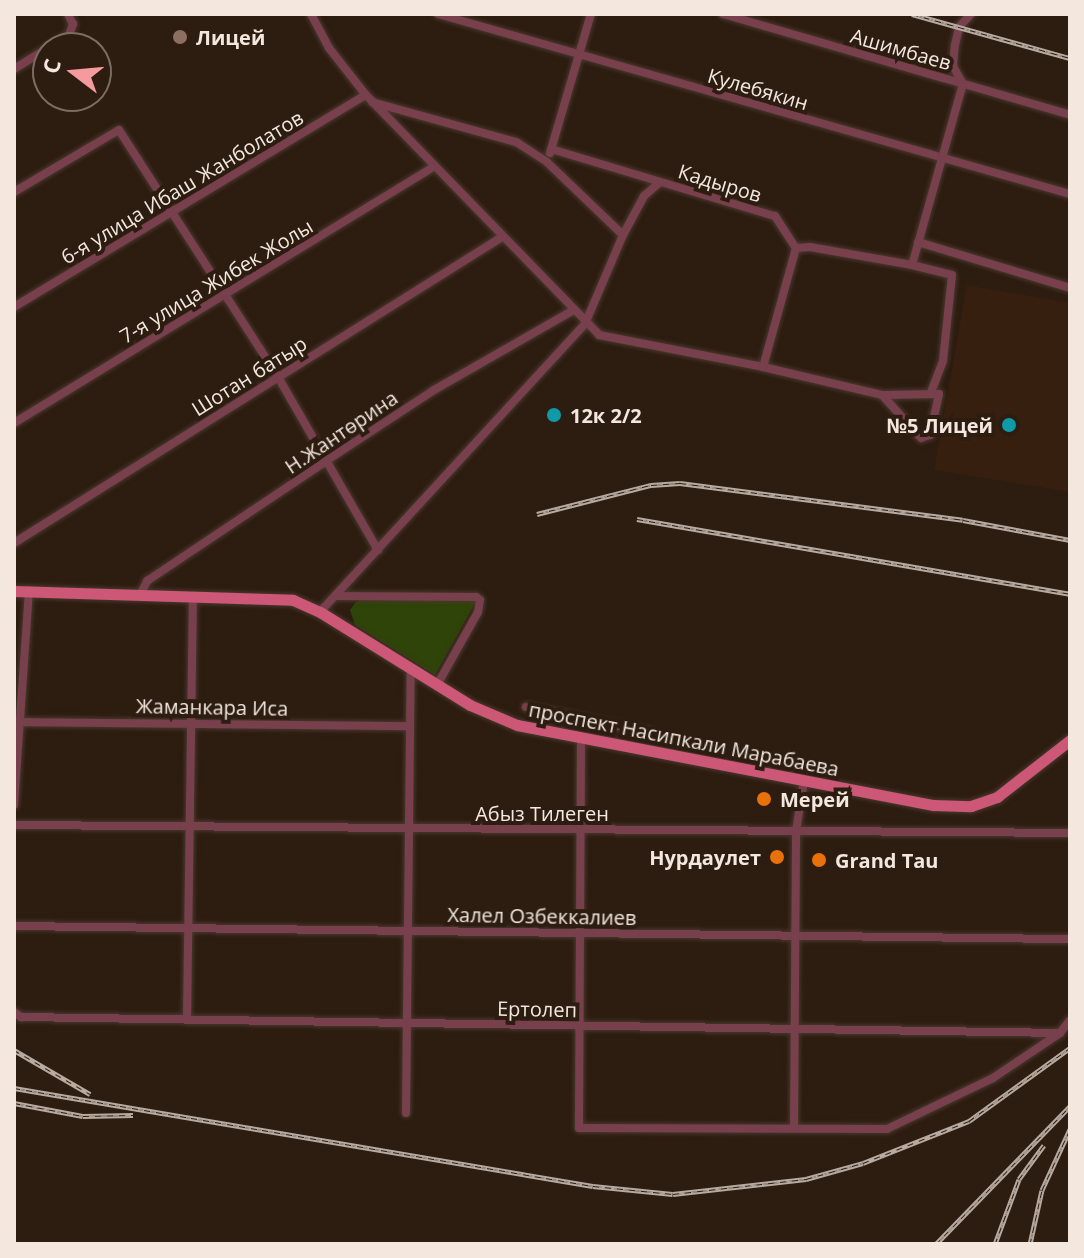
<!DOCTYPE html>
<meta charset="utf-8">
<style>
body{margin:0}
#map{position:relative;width:1084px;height:1258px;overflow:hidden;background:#2d1c10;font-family:"Open Sans",sans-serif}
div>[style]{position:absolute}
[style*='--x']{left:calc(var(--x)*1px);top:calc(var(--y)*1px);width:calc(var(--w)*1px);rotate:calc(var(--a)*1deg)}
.built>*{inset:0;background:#361f0f}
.green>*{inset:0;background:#2e4408}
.roads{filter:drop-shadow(0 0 2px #49382d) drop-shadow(0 0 2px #49382d)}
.minor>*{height:8px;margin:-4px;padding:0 4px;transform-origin:4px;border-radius:4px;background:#783f4c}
.major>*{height:11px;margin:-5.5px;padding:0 5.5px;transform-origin:5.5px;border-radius:5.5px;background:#cd5777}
.rail>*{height:5px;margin-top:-2.5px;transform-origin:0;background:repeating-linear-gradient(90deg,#2d1c10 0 6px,#b7aaa0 0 12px);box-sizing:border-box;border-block:2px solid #b7aaa0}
.dots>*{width:22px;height:22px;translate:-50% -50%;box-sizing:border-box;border:4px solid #2d1c10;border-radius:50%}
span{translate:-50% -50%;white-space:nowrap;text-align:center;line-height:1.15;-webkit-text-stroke:8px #2d1c10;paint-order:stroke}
.poi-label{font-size:20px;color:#f3e7de;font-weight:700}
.left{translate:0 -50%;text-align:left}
.right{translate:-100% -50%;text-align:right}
.street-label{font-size:20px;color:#f3e7de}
.frame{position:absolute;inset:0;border:16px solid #f3e7de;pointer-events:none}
.north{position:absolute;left:32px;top:32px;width:80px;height:80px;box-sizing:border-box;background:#2d1c10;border:2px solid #7c6d62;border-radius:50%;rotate:286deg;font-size:22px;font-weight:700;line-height:32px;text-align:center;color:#f3e7de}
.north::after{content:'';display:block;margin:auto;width:28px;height:36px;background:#f59b9e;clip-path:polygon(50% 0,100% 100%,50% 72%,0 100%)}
</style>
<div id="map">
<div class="built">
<div style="clip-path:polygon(967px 285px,1070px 303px,1070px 492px,934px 470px)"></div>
</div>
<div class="green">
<div style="clip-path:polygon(364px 599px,474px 601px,475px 603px,435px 675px,355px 625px,350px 610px,356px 602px)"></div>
</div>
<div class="roads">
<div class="minor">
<div style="--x:311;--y:14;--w:38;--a:62"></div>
<div style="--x:329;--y:48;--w:60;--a:51.8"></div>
<div style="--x:366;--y:95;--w:334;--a:45.8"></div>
<div style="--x:599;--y:335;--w:167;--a:11"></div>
<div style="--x:763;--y:367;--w:123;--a:-74.5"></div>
<div style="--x:438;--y:14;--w:657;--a:15.9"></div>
<div style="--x:723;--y:14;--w:361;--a:16.2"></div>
<div style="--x:14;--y:69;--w:65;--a:-31.7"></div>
<div style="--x:69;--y:35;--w:12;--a:-70"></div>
<div style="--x:73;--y:24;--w:11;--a:-117"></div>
<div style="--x:551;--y:149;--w:234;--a:16.7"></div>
<div style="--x:775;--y:216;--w:38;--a:57"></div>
<div style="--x:796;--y:248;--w:14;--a:-4"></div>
<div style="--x:810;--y:247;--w:104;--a:10"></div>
<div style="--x:912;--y:265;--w:41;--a:14"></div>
<div style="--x:952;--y:275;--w:86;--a:96"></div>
<div style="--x:943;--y:361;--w:33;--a:111"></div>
<div style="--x:550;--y:153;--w:145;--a:-73.6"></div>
<div style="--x:14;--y:192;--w:122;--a:-30.6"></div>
<div style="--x:119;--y:130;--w:294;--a:57.2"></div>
<div style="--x:278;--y:377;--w:200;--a:60"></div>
<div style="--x:623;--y:235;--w:44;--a:-61.7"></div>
<div style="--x:644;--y:196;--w:21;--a:-41"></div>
<div style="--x:918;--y:242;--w:159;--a:16.8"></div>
<div style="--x:912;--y:265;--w:188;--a:-74.3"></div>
<div style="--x:963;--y:84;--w:21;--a:-119"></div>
<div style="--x:953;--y:66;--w:21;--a:-85"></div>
<div style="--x:955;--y:45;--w:18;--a:-77"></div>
<div style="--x:959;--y:27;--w:18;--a:-47"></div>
<div style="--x:14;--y:307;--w:411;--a:-31.1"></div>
<div style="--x:763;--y:367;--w:122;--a:13.2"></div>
<div style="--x:882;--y:395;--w:57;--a:-1"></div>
<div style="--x:939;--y:394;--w:42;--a:102.4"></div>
<div style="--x:930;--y:435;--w:9;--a:162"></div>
<div style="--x:921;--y:438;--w:58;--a:-132.2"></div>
<div style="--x:14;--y:423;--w:492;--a:-31.4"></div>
<div style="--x:14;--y:543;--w:576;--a:-32.09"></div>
<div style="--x:140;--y:595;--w:16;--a:-63"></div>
<div style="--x:147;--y:581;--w:216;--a:-33.8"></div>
<div style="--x:326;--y:461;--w:129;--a:-33.3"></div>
<div style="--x:434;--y:390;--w:159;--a:-29.8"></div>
<div style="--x:336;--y:596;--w:140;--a:0.4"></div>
<div style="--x:476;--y:597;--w:5;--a:37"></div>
<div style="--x:480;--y:600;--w:12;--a:99"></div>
<div style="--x:478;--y:612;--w:84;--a:119.3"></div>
<div style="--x:320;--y:612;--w:391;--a:-47.4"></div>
<div style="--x:585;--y:324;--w:97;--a:-66.9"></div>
<div style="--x:623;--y:235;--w:105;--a:-136.2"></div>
<div style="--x:547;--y:162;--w:37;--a:-147"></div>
<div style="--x:516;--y:142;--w:149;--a:-164.5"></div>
<div style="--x:526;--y:707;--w:134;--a:11.6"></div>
<div style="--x:14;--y:722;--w:396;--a:0.6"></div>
<div style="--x:581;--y:739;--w:389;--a:90.3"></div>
<div style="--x:579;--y:1128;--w:308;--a:0.2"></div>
<div style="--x:887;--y:1129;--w:118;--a:-25.7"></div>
<div style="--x:993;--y:1078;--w:81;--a:-33.9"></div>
<div style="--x:1060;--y:1033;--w:16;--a:-52"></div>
<div style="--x:14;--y:805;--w:215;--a:-86"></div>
<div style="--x:14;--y:825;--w:1056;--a:0.43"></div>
<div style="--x:14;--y:926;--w:1056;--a:0.71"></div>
<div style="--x:14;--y:1012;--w:9;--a:36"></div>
<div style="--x:21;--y:1017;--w:1039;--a:0.88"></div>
<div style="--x:187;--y:1019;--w:423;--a:-89.2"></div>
<div style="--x:406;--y:1113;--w:445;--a:-89.4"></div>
<div style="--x:794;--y:1128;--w:297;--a:-89.6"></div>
<div style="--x:796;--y:831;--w:51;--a:-80.9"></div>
</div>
<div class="major">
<div style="--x:14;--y:591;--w:279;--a:1.8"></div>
<div style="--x:293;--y:600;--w:30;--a:24"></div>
<div style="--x:320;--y:612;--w:176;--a:31.8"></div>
<div style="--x:470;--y:705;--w:51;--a:23.1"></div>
<div style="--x:517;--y:725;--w:424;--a:10.9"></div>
<div style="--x:933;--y:805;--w:38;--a:2"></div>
<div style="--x:971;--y:806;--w:28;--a:-19"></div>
<div style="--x:997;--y:797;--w:93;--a:-38"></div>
</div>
</div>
<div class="rail">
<div style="--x:912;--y:14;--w:164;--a:15.6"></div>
<div style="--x:537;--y:514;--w:118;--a:-14.3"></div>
<div style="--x:651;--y:485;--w:29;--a:-4"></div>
<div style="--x:680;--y:483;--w:285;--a:7.4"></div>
<div style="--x:963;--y:520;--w:109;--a:10.6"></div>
<div style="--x:637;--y:519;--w:439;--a:9.8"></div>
<div style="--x:14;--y:1050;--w:88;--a:30.1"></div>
<div style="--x:14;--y:1088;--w:587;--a:9.61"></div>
<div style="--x:593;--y:1186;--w:80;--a:5.7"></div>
<div style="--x:673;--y:1194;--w:134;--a:-6.4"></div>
<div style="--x:806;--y:1179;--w:59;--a:-15.7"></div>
<div style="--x:863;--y:1163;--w:114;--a:-21.6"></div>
<div style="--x:969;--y:1121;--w:125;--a:-35.9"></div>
<div style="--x:14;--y:1103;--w:70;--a:10.7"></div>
<div style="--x:83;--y:1116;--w:50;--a:-1.1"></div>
<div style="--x:936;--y:1244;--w:192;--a:-45.8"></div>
<div style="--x:995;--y:1244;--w:69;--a:-69.7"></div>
<div style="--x:1019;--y:1179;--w:42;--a:-53.7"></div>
<div style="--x:1030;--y:1244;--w:55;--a:-77.5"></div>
<div style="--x:1042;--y:1190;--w:67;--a:-65.3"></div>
</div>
<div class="dots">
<div style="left:180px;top:37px;background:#8d6e63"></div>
<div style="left:554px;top:415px;background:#0f9aa8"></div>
<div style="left:1009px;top:425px;background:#0f9aa8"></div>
<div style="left:764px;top:799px;background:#e8710a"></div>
<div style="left:777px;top:857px;background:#e8710a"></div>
<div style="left:819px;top:860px;background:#e8710a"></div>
</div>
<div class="poi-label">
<span class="left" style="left:196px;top:37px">Лицей</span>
<span class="left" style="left:570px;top:415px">12к 2/2</span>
<span class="right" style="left:993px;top:425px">№5 Лицей</span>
<span class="left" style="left:780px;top:799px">Мерей</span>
<span class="right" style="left:761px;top:857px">Нурдаулет</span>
<span class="left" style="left:835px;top:860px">Grand Tau</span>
</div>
<div class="street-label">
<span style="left:901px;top:49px;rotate:16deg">Ашимбаев</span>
<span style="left:758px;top:89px;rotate:16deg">Кулебякин</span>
<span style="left:720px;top:183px;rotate:17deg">Кадыров</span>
<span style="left:182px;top:187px;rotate:-31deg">6-я улица Ибаш Жанболатов</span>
<span style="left:216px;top:281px;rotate:-31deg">7-я улица Жибек Жолы</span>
<span style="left:249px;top:376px;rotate:-32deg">Шотан батыр</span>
<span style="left:341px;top:432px;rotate:-34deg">Н.Жантөрина</span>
<span style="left:212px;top:707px;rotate:1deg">Жаманкара Иса</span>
<span style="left:684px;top:739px;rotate:11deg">проспект Насипкали Марабаева</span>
<span style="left:542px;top:813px">Абыз Тилеген</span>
<span style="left:542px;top:916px;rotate:1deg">Халел Озбеккалиев</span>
<span style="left:537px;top:1009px;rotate:1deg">Ертолеп</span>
</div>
<div class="frame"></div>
<div class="north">С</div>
</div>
